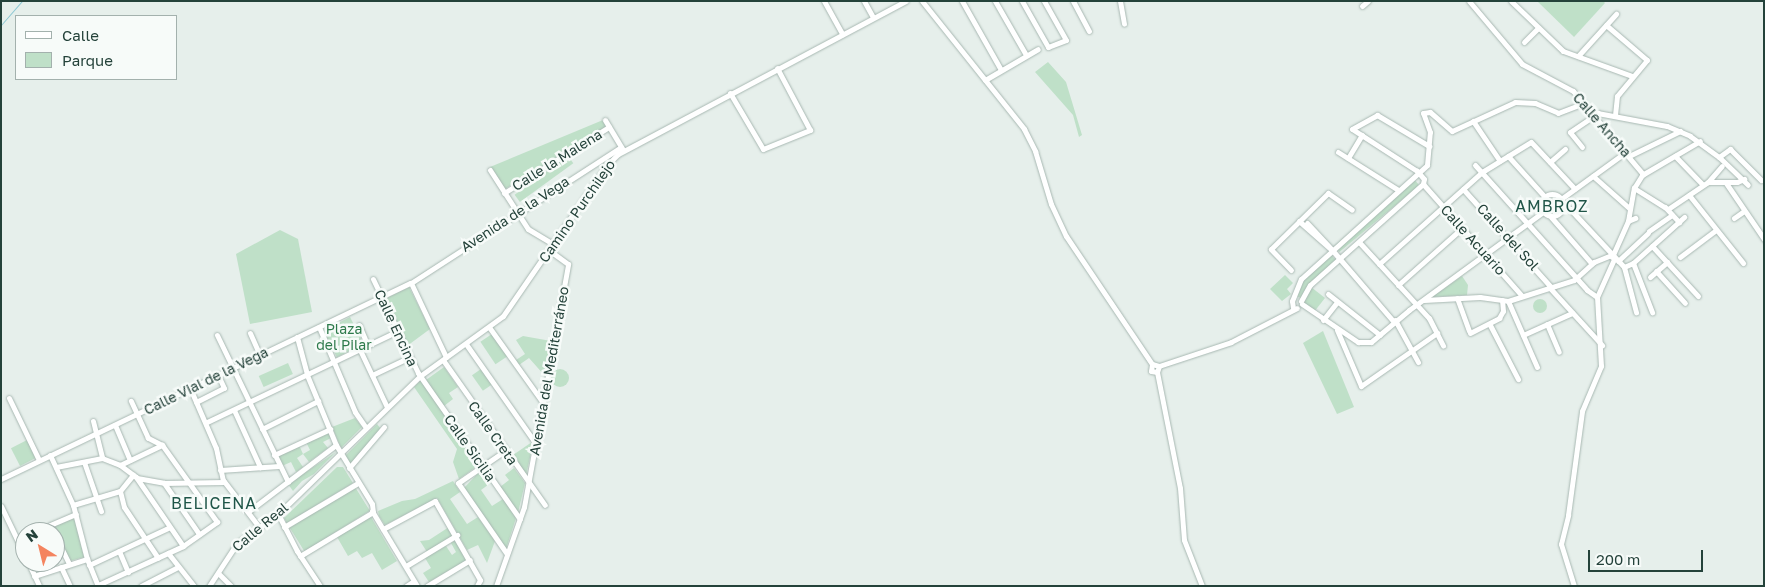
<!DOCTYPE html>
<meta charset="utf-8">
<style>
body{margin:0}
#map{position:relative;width:1765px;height:587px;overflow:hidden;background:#e6efeb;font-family:"Golos Text",sans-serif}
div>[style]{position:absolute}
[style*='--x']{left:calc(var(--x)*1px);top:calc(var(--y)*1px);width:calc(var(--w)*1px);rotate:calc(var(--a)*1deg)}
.green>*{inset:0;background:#bfe0c8;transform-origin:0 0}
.round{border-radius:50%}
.stream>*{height:1px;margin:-0.5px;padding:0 0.5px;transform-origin:0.5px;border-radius:0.5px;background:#8ec9d4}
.roads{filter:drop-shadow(0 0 1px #a8b8b2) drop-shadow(0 0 1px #a8b8b2)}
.minor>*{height:5px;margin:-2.5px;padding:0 2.5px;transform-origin:2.5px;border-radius:2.5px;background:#fff}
.minor>.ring{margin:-2.5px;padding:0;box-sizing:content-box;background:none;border:5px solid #fff;border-radius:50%}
span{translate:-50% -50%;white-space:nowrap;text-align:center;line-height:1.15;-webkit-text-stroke:5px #f7fbf9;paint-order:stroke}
.street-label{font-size:14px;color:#24423a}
.park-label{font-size:14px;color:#2d7a4b}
.quarter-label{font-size:16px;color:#1f5548;letter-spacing:1px}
.frame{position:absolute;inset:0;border:2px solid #24423a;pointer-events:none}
.legend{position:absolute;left:15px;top:15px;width:162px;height:65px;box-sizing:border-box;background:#f7fbf9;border:1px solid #a3b1ad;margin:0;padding:6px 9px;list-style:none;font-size:15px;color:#24423a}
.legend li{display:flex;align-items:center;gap:10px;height:25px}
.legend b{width:25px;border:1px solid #a3b1ad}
.north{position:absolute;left:15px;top:522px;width:50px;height:50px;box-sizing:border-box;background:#f7fbf9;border:1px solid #a3b1ad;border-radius:50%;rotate:324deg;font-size:14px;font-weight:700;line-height:20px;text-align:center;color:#24423a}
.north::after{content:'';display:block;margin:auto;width:18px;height:22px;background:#f4845f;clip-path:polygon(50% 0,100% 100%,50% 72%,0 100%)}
.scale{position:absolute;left:1588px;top:550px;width:115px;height:22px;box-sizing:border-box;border:2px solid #24423a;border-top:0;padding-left:6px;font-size:15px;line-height:18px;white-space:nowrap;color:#24423a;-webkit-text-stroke:4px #f7fbf9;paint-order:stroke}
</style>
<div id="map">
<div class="green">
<div style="clip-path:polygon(1537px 1px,1603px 1px,1605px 3px,1574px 37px)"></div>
<div style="clip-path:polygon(1048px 62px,1066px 82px,1082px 135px,1079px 137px,1073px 115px,1035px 72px)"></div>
<div style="clip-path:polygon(603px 120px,607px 126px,505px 189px,490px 167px)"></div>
<div style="left:568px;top:156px;width:9px;height:66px;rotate:54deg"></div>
<div style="left:1414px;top:179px;width:8px;height:104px;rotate:50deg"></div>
<div style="clip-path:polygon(280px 230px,298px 239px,312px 312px,250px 324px,236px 254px)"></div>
<div style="clip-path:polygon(1331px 255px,1336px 260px,1301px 298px,1296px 296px,1302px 279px)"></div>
<div style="clip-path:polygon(1285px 275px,1293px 283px,1287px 289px,1291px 294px,1282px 301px,1270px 289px)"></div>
<div style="clip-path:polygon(1462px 276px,1468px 285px,1467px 295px,1432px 297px)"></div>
<div style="clip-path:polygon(409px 287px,430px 329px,407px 346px,385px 299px)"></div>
<div style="clip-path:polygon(1311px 287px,1325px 298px,1314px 312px,1304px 303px)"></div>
<div class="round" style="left:1533px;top:299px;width:14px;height:14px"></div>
<div style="left:350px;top:317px;width:30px;height:30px;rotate:63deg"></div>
<div style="clip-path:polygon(1323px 331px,1354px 407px,1337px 414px,1303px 343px)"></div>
<div style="left:492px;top:334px;width:27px;height:14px;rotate:56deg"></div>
<div style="clip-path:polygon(523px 336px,551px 341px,545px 376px,529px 358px,519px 365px,516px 360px,525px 354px,516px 340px)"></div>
<div style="left:288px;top:363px;width:12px;height:32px;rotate:66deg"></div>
<div style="clip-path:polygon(444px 367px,458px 387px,449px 393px,453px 399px,444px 406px,426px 380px)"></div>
<div class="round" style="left:551px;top:369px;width:18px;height:18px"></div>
<div style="left:481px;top:369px;width:19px;height:11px;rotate:55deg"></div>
<div style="clip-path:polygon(421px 380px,479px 465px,459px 479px,453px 462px,457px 449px,414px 387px)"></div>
<div style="clip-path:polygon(355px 418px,362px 427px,341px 448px,332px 427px)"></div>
<div style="clip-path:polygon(377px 424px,381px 429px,352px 466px,345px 456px)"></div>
<div style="clip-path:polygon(328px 431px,331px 438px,323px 442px,328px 448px,309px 462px,303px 454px,297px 458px,303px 467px,296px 472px,291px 462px,282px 466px,277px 456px,299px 445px,303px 454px,310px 450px,306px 442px)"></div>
<div style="left:27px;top:440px;width:20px;height:18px;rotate:63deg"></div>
<div style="clip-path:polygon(532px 442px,533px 444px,526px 475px,513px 455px)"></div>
<div style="clip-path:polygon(336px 452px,314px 474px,302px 481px,293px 491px,288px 484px)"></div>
<div style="clip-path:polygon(337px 467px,343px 467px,353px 483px,287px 523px,284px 518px)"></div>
<div style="clip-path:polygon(514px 468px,525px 483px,518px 513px,500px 487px,509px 480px,505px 475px)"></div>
<div style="clip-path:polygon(482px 469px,492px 482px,481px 490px,492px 506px,503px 499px,516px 518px,506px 549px,464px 488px)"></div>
<div style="clip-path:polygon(453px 481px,460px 492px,450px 499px,467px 524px,478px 517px,495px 541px,487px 563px,478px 545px,467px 550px,437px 498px,385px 525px,379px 516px,378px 511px,402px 501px,415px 499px)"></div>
<div style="left:355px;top:487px;width:28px;height:77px;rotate:58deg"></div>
<div style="clip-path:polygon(74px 517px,84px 557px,70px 561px,53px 526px)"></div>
<div style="clip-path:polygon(371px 517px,397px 561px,382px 570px,372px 553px,362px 558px,357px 551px,348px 556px,337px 537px)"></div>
<div style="clip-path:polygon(449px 527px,454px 535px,427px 552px,420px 541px,429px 540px)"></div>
<div style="clip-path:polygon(457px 539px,467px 560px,429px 582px,423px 573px,431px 568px,425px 558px,446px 546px,452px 555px,456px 552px,451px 543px)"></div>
</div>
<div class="stream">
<div style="--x:1;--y:25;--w:32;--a:-49"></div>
</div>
<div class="roads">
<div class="minor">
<div style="--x:824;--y:1;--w:38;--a:61"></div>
<div style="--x:864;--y:1;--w:18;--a:61"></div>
<div style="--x:922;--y:1;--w:164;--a:51.4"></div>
<div style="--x:1024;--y:129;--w:25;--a:63"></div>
<div style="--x:1035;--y:151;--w:55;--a:73.2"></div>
<div style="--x:1051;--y:204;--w:35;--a:65"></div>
<div style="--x:1066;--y:236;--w:154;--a:56.1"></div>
<div style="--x:1152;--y:364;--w:7;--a:16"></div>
<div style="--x:962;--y:1;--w:79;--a:60.5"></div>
<div style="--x:995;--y:1;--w:62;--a:60.1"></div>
<div style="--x:1022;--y:1;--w:53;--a:60.5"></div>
<div style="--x:1048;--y:47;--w:19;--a:-21"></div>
<div style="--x:1066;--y:40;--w:45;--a:-119.4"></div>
<div style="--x:1073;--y:1;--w:34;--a:62"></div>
<div style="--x:1120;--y:1;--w:23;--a:80"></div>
<div style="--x:1469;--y:1;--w:82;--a:49.9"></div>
<div style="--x:1522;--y:64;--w:58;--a:27.9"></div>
<div style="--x:1573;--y:91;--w:109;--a:49.9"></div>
<div style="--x:1511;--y:1;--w:72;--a:43.9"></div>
<div style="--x:1563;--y:51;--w:73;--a:19.9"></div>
<div style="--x:1362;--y:6;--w:8;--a:-40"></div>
<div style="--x:1606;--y:25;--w:54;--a:40.5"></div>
<div style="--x:1647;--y:60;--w:47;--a:129.8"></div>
<div style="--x:1617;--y:96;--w:18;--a:96"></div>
<div style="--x:1524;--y:42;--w:20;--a:-45"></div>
<div style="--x:1578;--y:56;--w:57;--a:-47.9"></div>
<div style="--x:985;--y:80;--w:61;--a:-30.3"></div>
<div style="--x:730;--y:93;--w:65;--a:59.5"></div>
<div style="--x:763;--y:149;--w:51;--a:-22"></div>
<div style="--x:810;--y:130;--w:70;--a:-118"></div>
<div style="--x:1592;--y:112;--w:76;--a:10.6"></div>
<div style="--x:1667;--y:126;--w:25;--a:23"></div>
<div style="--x:1690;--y:136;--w:36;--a:36"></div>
<div style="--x:1719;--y:157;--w:40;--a:44"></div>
<div style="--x:605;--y:120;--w:35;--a:59"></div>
<div style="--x:1473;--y:121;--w:48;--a:56"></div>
<div style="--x:1582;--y:147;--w:19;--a:-129"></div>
<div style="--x:1570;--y:132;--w:34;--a:-34"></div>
<div style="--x:1338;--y:152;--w:71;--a:32.3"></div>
<div style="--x:1508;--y:156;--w:55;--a:47.9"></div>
<div style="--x:1629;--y:156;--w:57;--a:-26.1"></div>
<div style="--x:1675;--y:156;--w:40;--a:46"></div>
<div style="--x:1719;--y:157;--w:14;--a:-36"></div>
<div style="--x:1730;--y:149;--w:44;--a:45"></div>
<div style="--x:1348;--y:158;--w:27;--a:-59"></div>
<div style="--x:1550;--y:162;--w:20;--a:-41"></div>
<div style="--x:1475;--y:165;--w:168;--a:48.1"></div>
<div style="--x:1587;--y:290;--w:12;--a:35"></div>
<div style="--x:490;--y:170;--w:70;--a:57.2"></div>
<div style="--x:528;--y:229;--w:29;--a:31"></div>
<div style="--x:1593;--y:176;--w:48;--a:41.6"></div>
<div style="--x:1708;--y:182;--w:29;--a:0"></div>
<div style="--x:1737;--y:182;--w:8;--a:-23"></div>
<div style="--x:1726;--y:183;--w:68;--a:55.8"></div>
<div style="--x:1423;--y:184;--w:5;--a:-79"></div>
<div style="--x:1424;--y:179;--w:11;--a:-131"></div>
<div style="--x:1417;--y:171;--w:77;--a:-147.1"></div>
<div style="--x:1352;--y:129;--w:29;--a:-29"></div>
<div style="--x:1377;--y:115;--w:61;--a:30.8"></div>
<div style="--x:1423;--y:184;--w:149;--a:48.5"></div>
<div style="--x:1634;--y:188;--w:36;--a:32"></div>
<div style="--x:1665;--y:207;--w:21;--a:47"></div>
<div style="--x:1463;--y:189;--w:132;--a:48.1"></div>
<div style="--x:504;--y:193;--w:124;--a:-32.2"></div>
<div class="ring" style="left:1541px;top:194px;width:17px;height:17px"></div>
<div style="--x:1689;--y:195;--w:87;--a:51.5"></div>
<div style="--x:1561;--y:199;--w:80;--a:-35.9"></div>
<div style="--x:1563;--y:207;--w:7;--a:16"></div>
<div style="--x:1570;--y:209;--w:79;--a:47"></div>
<div style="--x:1624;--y:267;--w:10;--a:-24"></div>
<div style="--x:1633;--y:263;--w:69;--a:-42"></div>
<div style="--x:1668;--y:209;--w:48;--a:-34"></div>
<div style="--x:1708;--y:182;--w:21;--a:-49"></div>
<div style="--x:1551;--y:217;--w:62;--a:48.9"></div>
<div style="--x:1734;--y:218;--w:12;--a:-35"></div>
<div style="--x:1299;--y:221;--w:45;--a:41.4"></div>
<div style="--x:1333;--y:251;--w:94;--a:49.3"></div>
<div style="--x:1628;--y:221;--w:8;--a:-23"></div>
<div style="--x:1307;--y:223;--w:38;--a:47"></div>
<div style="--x:1649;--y:231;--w:28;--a:-35"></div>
<div style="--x:1359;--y:242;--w:103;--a:47.4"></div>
<div style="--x:1429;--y:318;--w:31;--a:63"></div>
<div style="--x:1652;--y:246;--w:68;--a:47.4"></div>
<div style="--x:1612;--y:257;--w:39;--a:-66"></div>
<div style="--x:1628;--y:221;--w:34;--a:-80"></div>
<div style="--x:1634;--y:188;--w:15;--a:-58"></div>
<div style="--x:1642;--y:175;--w:67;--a:-30.4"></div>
<div style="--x:1680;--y:257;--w:45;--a:-36.9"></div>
<div style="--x:1618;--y:261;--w:41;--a:-43"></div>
<div style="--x:1633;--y:263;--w:53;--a:68.8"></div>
<div style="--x:1379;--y:264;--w:138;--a:-41.8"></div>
<div style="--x:1482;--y:172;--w:57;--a:-31.5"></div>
<div style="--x:1531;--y:142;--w:64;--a:46.9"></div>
<div style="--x:1624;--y:267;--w:47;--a:75.1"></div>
<div style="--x:1291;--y:270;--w:29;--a:-134"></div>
<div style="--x:1271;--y:249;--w:80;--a:-44.5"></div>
<div style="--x:1328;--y:193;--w:29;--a:35"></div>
<div style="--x:1656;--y:271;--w:43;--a:47.8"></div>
<div style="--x:1650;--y:277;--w:23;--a:-41"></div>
<div style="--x:373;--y:279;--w:104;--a:64.4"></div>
<div style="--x:418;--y:373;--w:178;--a:55.1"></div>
<div style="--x:411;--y:283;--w:82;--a:64.7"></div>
<div style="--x:1398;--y:285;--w:86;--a:-41.7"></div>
<div style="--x:1549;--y:287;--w:79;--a:47.6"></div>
<div style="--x:1328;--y:294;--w:66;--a:38.3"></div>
<div style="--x:1597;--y:297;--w:42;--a:-65.9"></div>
<div style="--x:1457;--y:298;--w:35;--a:70"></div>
<div style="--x:1424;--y:300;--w:56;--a:-3.1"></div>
<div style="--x:1480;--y:297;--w:28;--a:8"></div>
<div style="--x:1508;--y:301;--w:69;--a:-17.7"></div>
<div style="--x:1574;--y:280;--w:27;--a:-42"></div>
<div style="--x:1594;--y:262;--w:18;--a:-22"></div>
<div style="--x:1301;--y:301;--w:18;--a:-61"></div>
<div style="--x:1310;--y:285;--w:152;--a:-41.8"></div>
<div style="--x:1508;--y:301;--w:72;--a:66.3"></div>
<div style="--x:1302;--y:304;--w:68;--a:34.2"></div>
<div style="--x:1358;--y:342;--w:13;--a:0"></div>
<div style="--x:1371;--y:342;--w:50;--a:-40.1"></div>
<div style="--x:1409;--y:310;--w:166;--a:-36.2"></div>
<div style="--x:1293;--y:308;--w:7;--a:-98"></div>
<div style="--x:1292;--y:301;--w:24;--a:-68"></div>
<div style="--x:1301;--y:279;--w:170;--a:-42.1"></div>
<div style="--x:1427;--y:165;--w:33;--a:-85"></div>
<div style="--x:1430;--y:132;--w:20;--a:-110"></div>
<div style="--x:1423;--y:113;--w:7;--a:-8"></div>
<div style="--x:1430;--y:112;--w:29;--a:41"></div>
<div style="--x:1452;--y:131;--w:69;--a:-24.7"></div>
<div style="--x:1515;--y:102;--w:20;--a:3"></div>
<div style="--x:1535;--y:103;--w:25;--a:23"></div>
<div style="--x:1558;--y:113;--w:28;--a:-21"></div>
<div style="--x:1323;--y:320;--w:23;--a:-52"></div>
<div style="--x:1395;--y:320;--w:48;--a:61.3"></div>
<div style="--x:1547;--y:324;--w:30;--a:67"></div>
<div style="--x:359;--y:325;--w:23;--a:67"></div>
<div style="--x:1490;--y:325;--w:61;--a:62.6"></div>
<div style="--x:319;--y:327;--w:92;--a:67"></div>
<div style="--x:355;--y:412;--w:19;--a:55"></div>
<div style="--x:489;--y:327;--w:95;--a:54.5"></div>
<div style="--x:1337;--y:330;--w:61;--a:66.8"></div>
<div style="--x:1361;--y:386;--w:93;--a:-34.9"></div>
<div style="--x:250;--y:333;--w:24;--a:66"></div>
<div style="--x:1470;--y:333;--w:33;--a:-27"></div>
<div style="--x:1499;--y:318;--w:8;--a:-60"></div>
<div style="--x:1503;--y:311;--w:11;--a:-95"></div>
<div style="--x:217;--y:335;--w:163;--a:64.2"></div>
<div style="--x:1523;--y:335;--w:54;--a:-24.2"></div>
<div style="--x:297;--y:337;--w:39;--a:75"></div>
<div style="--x:307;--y:375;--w:76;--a:67.5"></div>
<div style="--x:336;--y:445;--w:69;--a:58.6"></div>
<div style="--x:372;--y:504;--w:8;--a:83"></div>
<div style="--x:466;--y:344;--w:122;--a:55"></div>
<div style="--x:360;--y:350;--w:63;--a:64.7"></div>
<div style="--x:443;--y:360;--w:177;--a:54.9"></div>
<div style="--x:1152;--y:364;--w:7;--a:98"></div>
<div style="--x:1151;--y:371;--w:6;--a:9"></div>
<div style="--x:1159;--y:366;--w:6;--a:108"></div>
<div style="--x:1157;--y:372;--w:118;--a:78.8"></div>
<div style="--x:1180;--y:488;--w:52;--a:85.6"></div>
<div style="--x:1184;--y:540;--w:49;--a:68.6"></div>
<div style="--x:1159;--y:366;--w:76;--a:-18.4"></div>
<div style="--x:1231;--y:342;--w:74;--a:-27.3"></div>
<div style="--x:372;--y:375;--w:42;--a:-25.3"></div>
<div style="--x:190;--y:388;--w:65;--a:66.6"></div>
<div style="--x:216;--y:448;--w:33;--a:78"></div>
<div style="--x:223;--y:480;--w:59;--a:52.5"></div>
<div style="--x:9;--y:398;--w:69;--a:64.2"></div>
<div style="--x:196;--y:402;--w:31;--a:-27"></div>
<div style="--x:224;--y:388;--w:14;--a:-115"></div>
<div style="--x:234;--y:410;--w:63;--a:65.5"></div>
<div style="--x:93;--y:421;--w:38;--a:76"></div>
<div style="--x:207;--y:422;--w:212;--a:-25.5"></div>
<div style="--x:115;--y:425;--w:38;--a:67"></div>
<div style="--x:262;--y:429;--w:63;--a:-26.6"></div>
<div style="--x:506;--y:450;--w:58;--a:145.5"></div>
<div style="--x:458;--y:483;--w:86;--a:55.4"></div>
<div style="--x:50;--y:455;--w:55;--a:65.3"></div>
<div style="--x:73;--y:505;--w:56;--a:75.5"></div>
<div style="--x:87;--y:559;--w:29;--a:68"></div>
<div style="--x:274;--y:455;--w:62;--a:-24.9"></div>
<div style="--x:84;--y:462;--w:52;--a:70.9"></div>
<div style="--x:120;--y:465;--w:47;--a:-25.5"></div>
<div style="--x:56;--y:467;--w:47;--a:-11.1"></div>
<div style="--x:102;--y:458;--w:19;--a:21"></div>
<div style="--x:120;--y:465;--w:20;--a:37"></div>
<div style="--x:136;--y:477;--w:83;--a:55.7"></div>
<div style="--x:349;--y:468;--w:54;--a:-49.5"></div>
<div style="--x:220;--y:470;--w:59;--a:-3.9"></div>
<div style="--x:137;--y:478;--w:27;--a:10"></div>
<div style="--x:164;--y:483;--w:60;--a:-1"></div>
<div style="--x:1;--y:479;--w:454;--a:-25.6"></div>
<div style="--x:411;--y:283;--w:250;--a:-32.9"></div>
<div style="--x:164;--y:483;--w:62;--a:55.5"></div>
<div style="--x:120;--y:491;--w:16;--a:76"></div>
<div style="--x:124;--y:507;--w:61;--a:56.3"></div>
<div style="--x:73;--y:505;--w:49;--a:-16.6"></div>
<div style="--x:120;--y:491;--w:21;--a:-51"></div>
<div style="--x:1;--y:506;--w:55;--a:64.4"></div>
<div style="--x:249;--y:511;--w:109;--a:-37.2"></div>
<div style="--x:372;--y:511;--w:87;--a:59"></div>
<div style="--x:278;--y:514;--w:42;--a:62.8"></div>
<div style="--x:297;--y:551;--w:42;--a:56.7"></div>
<div style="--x:284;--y:527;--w:84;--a:-30.8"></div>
<div style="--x:383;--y:529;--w:59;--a:-28.3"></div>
<div style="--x:435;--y:501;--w:91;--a:60.3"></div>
<div style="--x:480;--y:580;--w:7;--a:117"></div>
<div style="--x:54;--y:532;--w:8;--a:-120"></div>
<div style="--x:50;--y:525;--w:28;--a:-23"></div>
<div style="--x:55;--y:535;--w:32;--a:64"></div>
<div style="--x:119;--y:551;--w:23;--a:67"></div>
<div style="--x:168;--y:553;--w:42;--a:51.8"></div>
<div style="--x:300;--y:556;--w:85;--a:-31.1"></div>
<div style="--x:28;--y:562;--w:26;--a:65"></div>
<div style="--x:89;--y:565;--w:89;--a:-25.1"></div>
<div style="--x:406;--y:566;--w:60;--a:-31.3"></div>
<div style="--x:61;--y:567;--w:21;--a:65"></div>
<div style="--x:218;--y:573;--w:18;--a:45"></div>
<div style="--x:34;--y:576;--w:56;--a:-17.8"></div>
<div style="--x:98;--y:585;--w:94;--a:-24.6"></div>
<div style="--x:183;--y:546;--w:42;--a:-35.2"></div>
<div style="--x:217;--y:522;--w:95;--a:-125.5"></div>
<div style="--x:162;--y:445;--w:16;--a:-153"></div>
<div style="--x:148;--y:438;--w:41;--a:-114.7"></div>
<div style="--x:141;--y:586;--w:42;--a:-27.2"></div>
<div style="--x:209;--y:586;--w:51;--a:-56.9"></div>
<div style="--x:237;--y:543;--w:50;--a:-35.3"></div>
<div style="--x:278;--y:514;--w:198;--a:-44.2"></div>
<div style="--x:420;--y:376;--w:102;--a:-35.9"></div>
<div style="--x:503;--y:316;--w:182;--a:-55.5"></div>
<div style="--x:606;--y:166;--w:17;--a:-45"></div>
<div style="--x:618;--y:154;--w:326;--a:-28"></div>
<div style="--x:406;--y:586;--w:9;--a:-32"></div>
<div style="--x:427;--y:586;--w:50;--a:-31.2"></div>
<div style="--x:496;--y:586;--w:84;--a:-70.5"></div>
<div style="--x:524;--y:507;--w:247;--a:-79.7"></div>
<div style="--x:568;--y:264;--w:24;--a:-144"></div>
<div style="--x:1574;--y:586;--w:44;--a:-107.2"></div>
<div style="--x:1561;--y:544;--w:30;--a:-76"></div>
<div style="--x:1568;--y:515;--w:105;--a:-82.3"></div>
<div style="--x:1582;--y:411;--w:49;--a:-67.1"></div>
<div style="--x:1601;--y:366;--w:69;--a:-93.3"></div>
</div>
</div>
<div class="street-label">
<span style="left:1602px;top:125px;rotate:49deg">Calle Ancha</span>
<span style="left:557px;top:160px;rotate:-32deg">Calle la Malena</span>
<span style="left:577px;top:211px;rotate:-55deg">Camino Purchilejo</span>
<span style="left:515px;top:214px;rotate:-33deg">Avenida de la Vega</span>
<span style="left:1508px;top:237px;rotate:48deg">Calle del Sol</span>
<span style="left:1473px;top:240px;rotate:48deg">Calle Acuario</span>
<span style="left:396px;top:328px;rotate:65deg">Calle Encina</span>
<span style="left:549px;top:371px;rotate:-80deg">Avenida del Mediterráneo</span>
<span style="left:206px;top:381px;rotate:-26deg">Calle Vial de la Vega</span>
<span style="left:493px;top:433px;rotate:55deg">Calle Creta</span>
<span style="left:470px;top:448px;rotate:55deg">Calle Sicilia</span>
<span style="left:260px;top:527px;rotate:-40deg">Calle Real</span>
</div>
<div class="park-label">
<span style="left:344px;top:337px">Plaza<br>del Pilar</span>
</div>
<div class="quarter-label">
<span style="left:1552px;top:206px">AMBROZ</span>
<span style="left:214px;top:503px">BELICENA</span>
</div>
<div class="frame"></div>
<ul class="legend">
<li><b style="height:6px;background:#fff"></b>Calle</li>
<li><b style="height:14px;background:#bfe0c8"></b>Parque</li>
</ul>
<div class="north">N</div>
<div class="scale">200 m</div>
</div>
